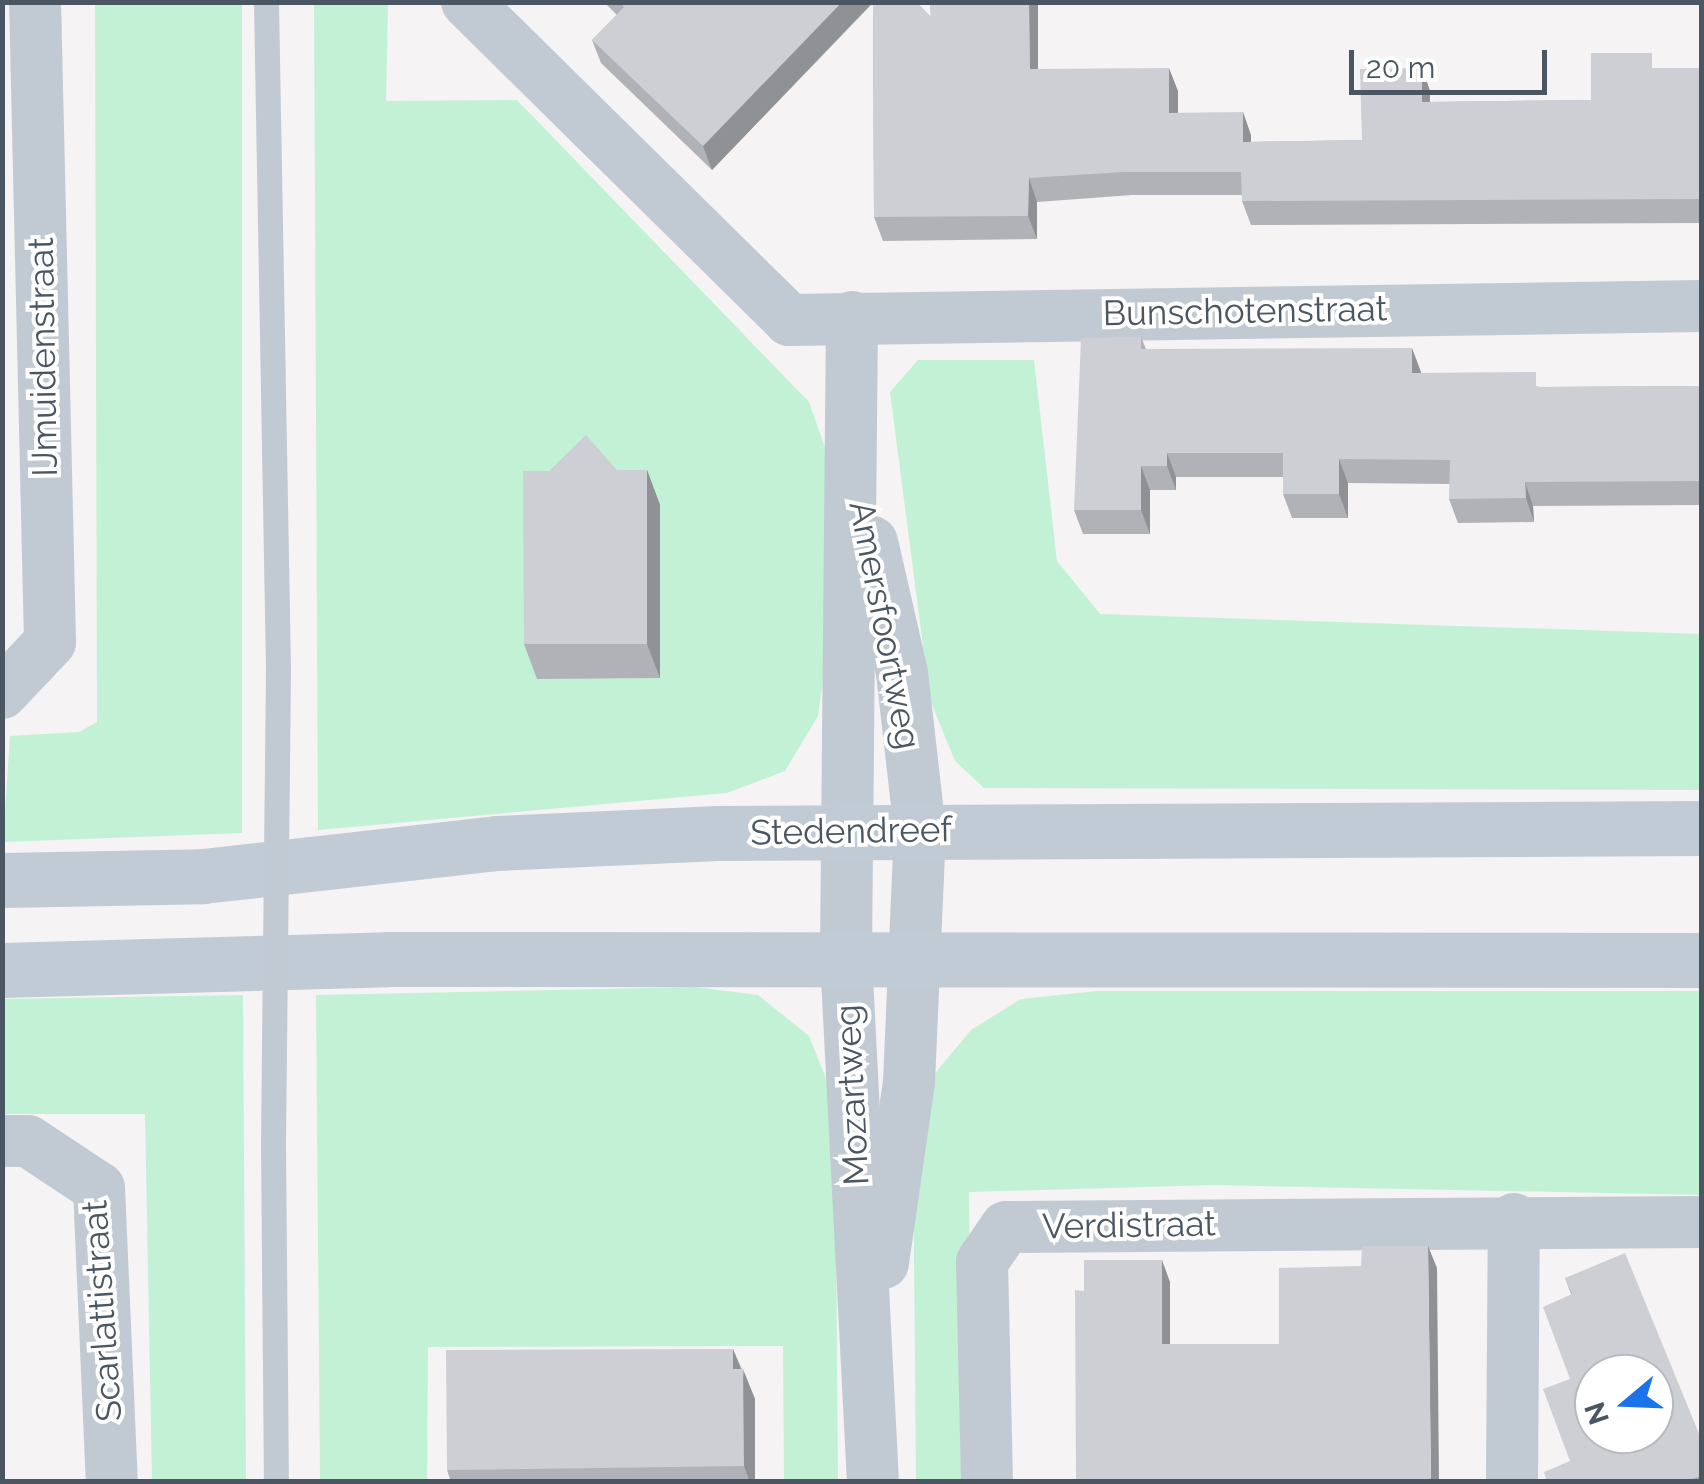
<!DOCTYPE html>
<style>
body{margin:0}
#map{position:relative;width:1704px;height:1484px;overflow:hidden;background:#f5f3f3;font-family:Raleway,sans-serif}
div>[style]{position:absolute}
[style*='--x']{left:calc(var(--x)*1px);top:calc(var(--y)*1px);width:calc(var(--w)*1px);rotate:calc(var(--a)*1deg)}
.green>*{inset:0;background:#c3f1d5}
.service>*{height:25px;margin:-12.5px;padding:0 12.5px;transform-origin:12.5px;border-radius:12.5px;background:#c1cad2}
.minor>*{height:52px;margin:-26px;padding:0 26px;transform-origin:26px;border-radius:26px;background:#c1cad2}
.secondary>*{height:55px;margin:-27.5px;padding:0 27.5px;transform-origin:27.5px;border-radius:27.5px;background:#c1cbd6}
.service-bridge>*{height:25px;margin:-12.5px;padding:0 12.5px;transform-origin:12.5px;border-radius:12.5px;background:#c1cad2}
.wall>*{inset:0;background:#b0b2b7}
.shaded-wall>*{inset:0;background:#909195;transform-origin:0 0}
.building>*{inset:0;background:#cdcfd5}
span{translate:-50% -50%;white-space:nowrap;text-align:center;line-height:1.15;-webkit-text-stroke:8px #fff;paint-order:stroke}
.street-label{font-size:35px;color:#4a5661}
.frame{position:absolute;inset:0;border:5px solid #4a5661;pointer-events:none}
.north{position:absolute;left:1574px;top:1354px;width:100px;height:100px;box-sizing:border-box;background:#fff;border:2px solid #b7bbc0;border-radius:50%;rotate:251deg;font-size:28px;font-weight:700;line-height:40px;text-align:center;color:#4a5661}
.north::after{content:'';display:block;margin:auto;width:35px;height:45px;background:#1a73e8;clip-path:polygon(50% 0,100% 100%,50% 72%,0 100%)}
.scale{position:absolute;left:1349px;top:50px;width:198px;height:45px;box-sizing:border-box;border:5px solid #4a5661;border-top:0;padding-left:12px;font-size:30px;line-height:35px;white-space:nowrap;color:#4a5661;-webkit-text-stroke:8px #fff;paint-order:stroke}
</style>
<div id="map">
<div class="green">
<div style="clip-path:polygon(95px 3px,242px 3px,242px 833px,3px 842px,10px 736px,79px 732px,97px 722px)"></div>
<div style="clip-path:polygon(314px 3px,388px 3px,386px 101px,517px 100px,809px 402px,830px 462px,833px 608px,818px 716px,785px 771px,727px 793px,318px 830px)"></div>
<div style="clip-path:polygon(918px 360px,1034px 360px,1057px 561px,1100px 614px,1701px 634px,1701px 790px,984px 788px,955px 761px,930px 700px,890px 392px)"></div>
<div style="clip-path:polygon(695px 987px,758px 995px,809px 1036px,835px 1101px,838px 1481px,784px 1481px,783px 1346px,428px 1347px,427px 1481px,320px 1481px,316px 995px)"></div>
<div style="clip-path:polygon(1097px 991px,1701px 991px,1701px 1195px,1213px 1185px,969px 1192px,972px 1481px,916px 1481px,913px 1144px,936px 1072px,971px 1030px,1021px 999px)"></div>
<div style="clip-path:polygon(243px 995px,246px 1481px,152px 1481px,145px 1114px,3px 1114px,3px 999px)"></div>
</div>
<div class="service">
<div style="--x:266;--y:2;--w:669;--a:88.97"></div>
<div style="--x:273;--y:1144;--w:338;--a:89.5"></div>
</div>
<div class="minor">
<div style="--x:467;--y:2;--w:453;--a:44.6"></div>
<div style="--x:789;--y:320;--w:913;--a:-0.88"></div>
<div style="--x:852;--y:317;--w:641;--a:90.54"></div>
<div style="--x:846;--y:958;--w:525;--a:87.05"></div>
<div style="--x:872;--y:542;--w:134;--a:77.1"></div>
<div style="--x:902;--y:673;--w:158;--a:83.5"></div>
<div style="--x:920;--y:830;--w:252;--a:92.5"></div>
<div style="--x:909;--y:1082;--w:183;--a:98.2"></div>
<div style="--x:2;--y:693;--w:70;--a:-46.7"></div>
<div style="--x:50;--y:642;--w:640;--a:-91.34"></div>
<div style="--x:2;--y:1141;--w:26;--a:0"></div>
<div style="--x:28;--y:1141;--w:85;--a:33.5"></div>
<div style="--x:99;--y:1188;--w:294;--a:87.5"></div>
<div style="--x:987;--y:1482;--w:220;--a:-91.3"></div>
<div style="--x:982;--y:1262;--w:42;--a:-55.6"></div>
<div style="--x:1006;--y:1227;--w:696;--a:-0.41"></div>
<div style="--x:1512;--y:1482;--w:263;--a:-89.6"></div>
</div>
<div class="secondary">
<div style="--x:2;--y:880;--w:201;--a:-1.1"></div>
<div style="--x:203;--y:876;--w:296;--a:-6.4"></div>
<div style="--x:497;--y:843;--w:221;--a:-2.6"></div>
<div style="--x:718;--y:833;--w:984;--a:-0.29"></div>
<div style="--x:2;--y:970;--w:386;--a:-1.6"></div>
<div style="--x:388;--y:959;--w:1314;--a:0.04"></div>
</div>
<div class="service-bridge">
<div style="--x:273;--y:1144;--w:473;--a:-89.4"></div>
</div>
<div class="wall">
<div style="clip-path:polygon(604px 2px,916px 2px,931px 17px,930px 2px,1038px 2px,1038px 69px,1178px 91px,1178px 113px,1251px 135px,1251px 142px,1362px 140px,1422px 68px,1430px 91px,1430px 102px,1591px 100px,1657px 68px,1702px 68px,1702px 223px,1251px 225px,1242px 201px,1242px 195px,1132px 195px,1037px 202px,1037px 239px,883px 241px,874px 217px,873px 3px,712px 170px,601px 63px,592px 40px,617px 15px)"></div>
<div style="clip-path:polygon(1141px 337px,1146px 349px,1421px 373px,1541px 387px,1702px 386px,1702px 505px,1533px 506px,1534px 522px,1458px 523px,1449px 499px,1450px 484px,1348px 483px,1348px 518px,1292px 518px,1283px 494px,1283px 477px,1176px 477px,1176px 490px,1150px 490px,1150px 534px,1083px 534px,1074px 510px)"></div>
<div style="clip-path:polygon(617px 470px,647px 470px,660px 505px,660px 678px,537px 679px,524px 644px)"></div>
<div style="clip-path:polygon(1565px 1278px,1702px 1441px,1702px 1482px,1547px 1482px,1570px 1462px,1571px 1294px)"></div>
<div style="clip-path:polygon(733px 1349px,755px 1399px,755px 1482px,451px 1482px,447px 1470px)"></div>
</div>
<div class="shaded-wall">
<div style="clip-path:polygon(842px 2px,873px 2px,712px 170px,703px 146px)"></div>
<div style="clip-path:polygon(1029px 2px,1038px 2px,1038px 92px,1030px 69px)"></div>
<div style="clip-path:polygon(1169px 68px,1178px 91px,1178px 137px,1169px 113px)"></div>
<div style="clip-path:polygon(1422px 68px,1430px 91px,1430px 125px,1422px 102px)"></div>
<div style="clip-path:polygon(1243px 112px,1251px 135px,1251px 166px,1243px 142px)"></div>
<div style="clip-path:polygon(1029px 178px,1037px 202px,1037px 239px,1028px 216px)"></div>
<div style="clip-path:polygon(1412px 348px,1421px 372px,1421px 397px,1412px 373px)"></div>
<div style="clip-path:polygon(1167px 453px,1176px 477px,1176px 490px,1167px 466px)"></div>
<div style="clip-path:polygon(1339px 459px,1348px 483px,1348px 518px,1339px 494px)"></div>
<div style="clip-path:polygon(1141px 466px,1150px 490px,1150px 534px,1141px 510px)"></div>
<div style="clip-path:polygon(647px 470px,660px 505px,660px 678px,647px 644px)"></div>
<div style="clip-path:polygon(1525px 482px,1533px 506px,1534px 522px,1526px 498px)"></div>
<div style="left:2px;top:1184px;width:1px;height:102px;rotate:45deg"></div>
<div style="clip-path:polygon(1428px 1246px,1437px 1268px,1439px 1482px,1431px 1482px)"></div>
<div style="clip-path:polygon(1162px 1260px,1170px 1282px,1170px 1366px,1162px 1344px)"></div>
<div style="clip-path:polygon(733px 1349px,744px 1377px,743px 1369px,755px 1399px,755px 1482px,750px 1482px,744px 1466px,733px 1369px)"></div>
<div style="clip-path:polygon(2px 1390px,3px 1393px,4px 1482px,2px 1482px)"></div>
</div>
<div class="building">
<div style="clip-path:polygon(620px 2px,842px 2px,703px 146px,592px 40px,624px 7px)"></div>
<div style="clip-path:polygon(873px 2px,916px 2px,931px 17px,930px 2px,1029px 2px,1030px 69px,1169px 68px,1169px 113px,1243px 112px,1243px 142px,1362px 140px,1360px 69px,1422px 68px,1422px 102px,1591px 100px,1591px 53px,1652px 53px,1652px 68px,1702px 68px,1702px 199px,1242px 201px,1241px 172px,1123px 172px,1029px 178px,1028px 216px,874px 217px)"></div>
<div style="clip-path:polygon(1141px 337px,1141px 349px,1412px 348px,1412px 373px,1536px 372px,1536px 387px,1702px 386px,1702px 481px,1525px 482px,1526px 498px,1449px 499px,1450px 460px,1339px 459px,1339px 494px,1283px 494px,1283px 453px,1167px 453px,1167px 466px,1141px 466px,1141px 510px,1074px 510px,1081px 338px)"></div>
<div style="clip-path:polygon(586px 435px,617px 470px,647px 470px,647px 644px,524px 644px,523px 471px,549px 471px)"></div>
<div style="clip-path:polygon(1362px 1246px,1428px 1246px,1431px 1482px,1076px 1482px,1075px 1290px,1084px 1291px,1084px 1260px,1162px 1260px,1162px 1344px,1279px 1344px,1279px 1268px,1361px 1266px)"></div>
<div style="clip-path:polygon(evenodd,1625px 1253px,1702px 1441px,1702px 1475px,1685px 1482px,1547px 1482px,1544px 1472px,1570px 1461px,1543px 1389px,1570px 1379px,1543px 1307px,1572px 1294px,1565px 1278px,1625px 1253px,1594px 1374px,1654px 1374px,1654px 1434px,1594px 1434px,1594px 1374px)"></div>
<div style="clip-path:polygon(733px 1349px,733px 1369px,743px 1369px,744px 1466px,447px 1470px,446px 1350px)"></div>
</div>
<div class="street-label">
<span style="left:1245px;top:311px;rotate:-1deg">Bunschotenstraat</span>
<span style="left:43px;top:357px;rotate:-91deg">IJmuidenstraat</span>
<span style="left:885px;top:625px;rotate:79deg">Amersfoortweg</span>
<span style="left:851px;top:831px;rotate:-1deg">Stedendreef</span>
<span style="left:852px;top:1095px;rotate:-93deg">Mozartweg</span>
<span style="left:1129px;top:1225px;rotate:-1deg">Verdistraat</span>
<span style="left:102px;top:1311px;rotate:-94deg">Scarlattistraat</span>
</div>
<div class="frame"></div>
<div class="north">N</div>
<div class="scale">20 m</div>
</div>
